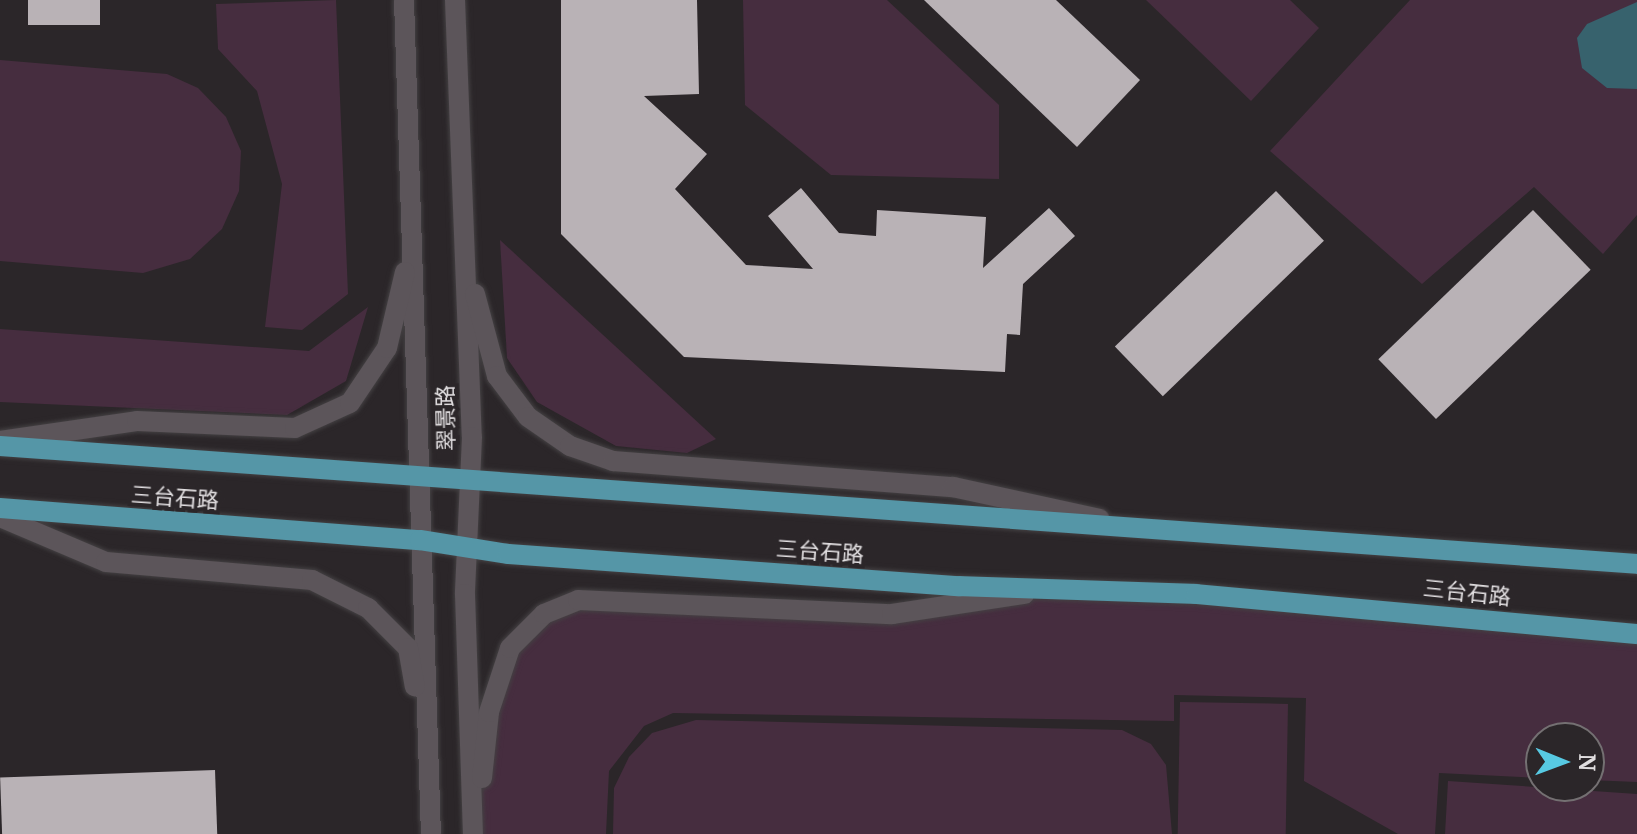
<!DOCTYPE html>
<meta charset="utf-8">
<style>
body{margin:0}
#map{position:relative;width:1637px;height:834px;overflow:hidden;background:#2b2629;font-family:Merriweather,"Noto Sans SC",serif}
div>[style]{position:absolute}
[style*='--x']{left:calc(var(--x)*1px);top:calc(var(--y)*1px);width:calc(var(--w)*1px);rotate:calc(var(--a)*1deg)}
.green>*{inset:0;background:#462d3f;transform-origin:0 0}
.water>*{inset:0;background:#37626d}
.building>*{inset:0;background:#b9b2b6;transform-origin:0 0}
.roads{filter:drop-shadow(0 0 2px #444143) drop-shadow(0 0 2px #444143)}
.secondary>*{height:20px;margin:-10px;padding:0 10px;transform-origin:10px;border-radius:10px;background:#5c555a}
.primary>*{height:20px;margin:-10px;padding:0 10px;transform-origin:10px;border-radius:10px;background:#5596a7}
span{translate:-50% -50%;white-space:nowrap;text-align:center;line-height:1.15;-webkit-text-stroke:8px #2b2629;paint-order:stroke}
.street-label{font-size:22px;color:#e1dee0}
.north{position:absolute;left:1525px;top:722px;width:80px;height:80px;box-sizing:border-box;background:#2b2629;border:2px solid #747072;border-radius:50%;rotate:91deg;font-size:22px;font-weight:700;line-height:32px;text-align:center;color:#e1dee0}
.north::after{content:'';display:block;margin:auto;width:28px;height:36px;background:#57c9e2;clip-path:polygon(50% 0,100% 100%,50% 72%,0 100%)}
</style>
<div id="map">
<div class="green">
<div style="clip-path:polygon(336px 0,348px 294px,302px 330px,265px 327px,282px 184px,257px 91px,218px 49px,216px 4px)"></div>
<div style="clip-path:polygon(743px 0,887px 0,999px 105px,999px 179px,831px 175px,745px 105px)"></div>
<div style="clip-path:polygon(1146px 0,1290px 0,1319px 28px,1251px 101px)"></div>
<div style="clip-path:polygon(1410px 0,1637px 0,1637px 215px,1603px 254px,1534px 187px,1422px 284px,1270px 151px)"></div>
<div style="clip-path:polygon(0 60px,167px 74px,198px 88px,226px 117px,241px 151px,239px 191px,222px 229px,190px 259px,143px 273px,0 261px)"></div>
<div style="clip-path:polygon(500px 240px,716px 439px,687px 453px,616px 446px,537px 402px,507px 358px)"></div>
<div style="clip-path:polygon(368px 307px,346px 381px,287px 415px,0 402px,0 329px,309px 351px)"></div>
<div style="clip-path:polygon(1053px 590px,1637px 636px,1637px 782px,1589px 780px,1589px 738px,1541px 738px,1541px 778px,1439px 773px,1435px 834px,1398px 834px,1304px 781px,1306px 698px,1174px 695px,1174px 721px,673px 713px,644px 726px,609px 771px,606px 834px,479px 834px,485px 741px,502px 667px,562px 606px,892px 615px)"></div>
<div style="left:1180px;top:702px;width:108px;height:132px;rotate:1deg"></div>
<div style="clip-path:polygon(696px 720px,1122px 730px,1151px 744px,1166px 765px,1172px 834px,613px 834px,614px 788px,629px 757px,652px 733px)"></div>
<div style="clip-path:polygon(1448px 781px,1637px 794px,1637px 834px,1445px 834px)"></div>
</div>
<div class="water">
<div style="clip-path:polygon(1637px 2px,1637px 89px,1607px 88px,1582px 68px,1577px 38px,1587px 24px)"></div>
</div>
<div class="building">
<div style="left:28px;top:0;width:72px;height:25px"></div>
<div style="clip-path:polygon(561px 0,697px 0,699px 94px,644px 96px,707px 154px,675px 189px,746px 265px,813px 269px,768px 216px,801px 188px,839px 233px,876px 236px,877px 210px,986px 217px,983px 268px,1049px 208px,1075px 236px,1023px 284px,1020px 335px,1007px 334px,1005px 372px,684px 357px,561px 234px)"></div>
<div style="clip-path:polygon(924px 0,1056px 0,1140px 80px,1077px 147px)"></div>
<div style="left:1276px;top:191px;width:69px;height:224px;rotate:46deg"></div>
<div style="left:1533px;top:210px;width:83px;height:215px;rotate:46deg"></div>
<div style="left:215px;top:770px;width:64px;height:215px;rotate:88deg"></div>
</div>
<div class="roads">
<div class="secondary">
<div style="--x:404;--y:0;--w:834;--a:88.15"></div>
<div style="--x:455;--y:0;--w:437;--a:87.8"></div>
<div style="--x:472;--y:437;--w:157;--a:92.6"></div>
<div style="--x:465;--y:594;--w:240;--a:88.1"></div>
<div style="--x:475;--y:294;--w:85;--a:75"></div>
<div style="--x:497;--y:376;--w:51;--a:52.9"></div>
<div style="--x:528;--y:417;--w:51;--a:34.6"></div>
<div style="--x:570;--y:446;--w:46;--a:19.2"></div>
<div style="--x:613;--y:461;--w:341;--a:4.4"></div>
<div style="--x:953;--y:487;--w:150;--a:12.3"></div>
<div style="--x:0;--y:441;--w:138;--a:-8.3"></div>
<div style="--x:137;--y:421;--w:158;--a:2.5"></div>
<div style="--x:295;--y:428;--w:60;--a:-24.4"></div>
<div style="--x:350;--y:403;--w:66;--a:-56.1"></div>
<div style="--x:387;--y:348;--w:78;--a:-76.7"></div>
<div style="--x:0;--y:517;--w:115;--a:23"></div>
<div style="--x:106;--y:562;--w:207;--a:5"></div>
<div style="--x:312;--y:580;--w:63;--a:26.6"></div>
<div style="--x:368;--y:608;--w:57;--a:45"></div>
<div style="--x:408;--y:648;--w:39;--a:80"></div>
<div style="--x:482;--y:778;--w:66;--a:-83.9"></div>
<div style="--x:489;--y:712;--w:67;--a:-71.8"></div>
<div style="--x:510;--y:648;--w:48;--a:-45"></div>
<div style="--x:544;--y:614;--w:37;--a:-22"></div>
<div style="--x:578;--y:600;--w:314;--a:2.6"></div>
<div style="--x:892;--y:614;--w:134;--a:-8.6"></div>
</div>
<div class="primary">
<div style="--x:0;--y:446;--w:1641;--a:4.12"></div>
<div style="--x:0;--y:508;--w:421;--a:4.4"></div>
<div style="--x:420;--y:540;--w:89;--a:9"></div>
<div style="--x:508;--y:554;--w:452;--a:4.1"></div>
<div style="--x:959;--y:586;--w:237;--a:1.9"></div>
<div style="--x:1196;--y:594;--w:443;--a:5.2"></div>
</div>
</div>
<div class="street-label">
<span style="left:446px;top:418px;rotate:-91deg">翠景路</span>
<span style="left:175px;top:498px;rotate:4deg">三台石路</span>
<span style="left:820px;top:552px;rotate:4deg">三台石路</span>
<span style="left:1467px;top:593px;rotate:6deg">三台石路</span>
</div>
<div class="north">N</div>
</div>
